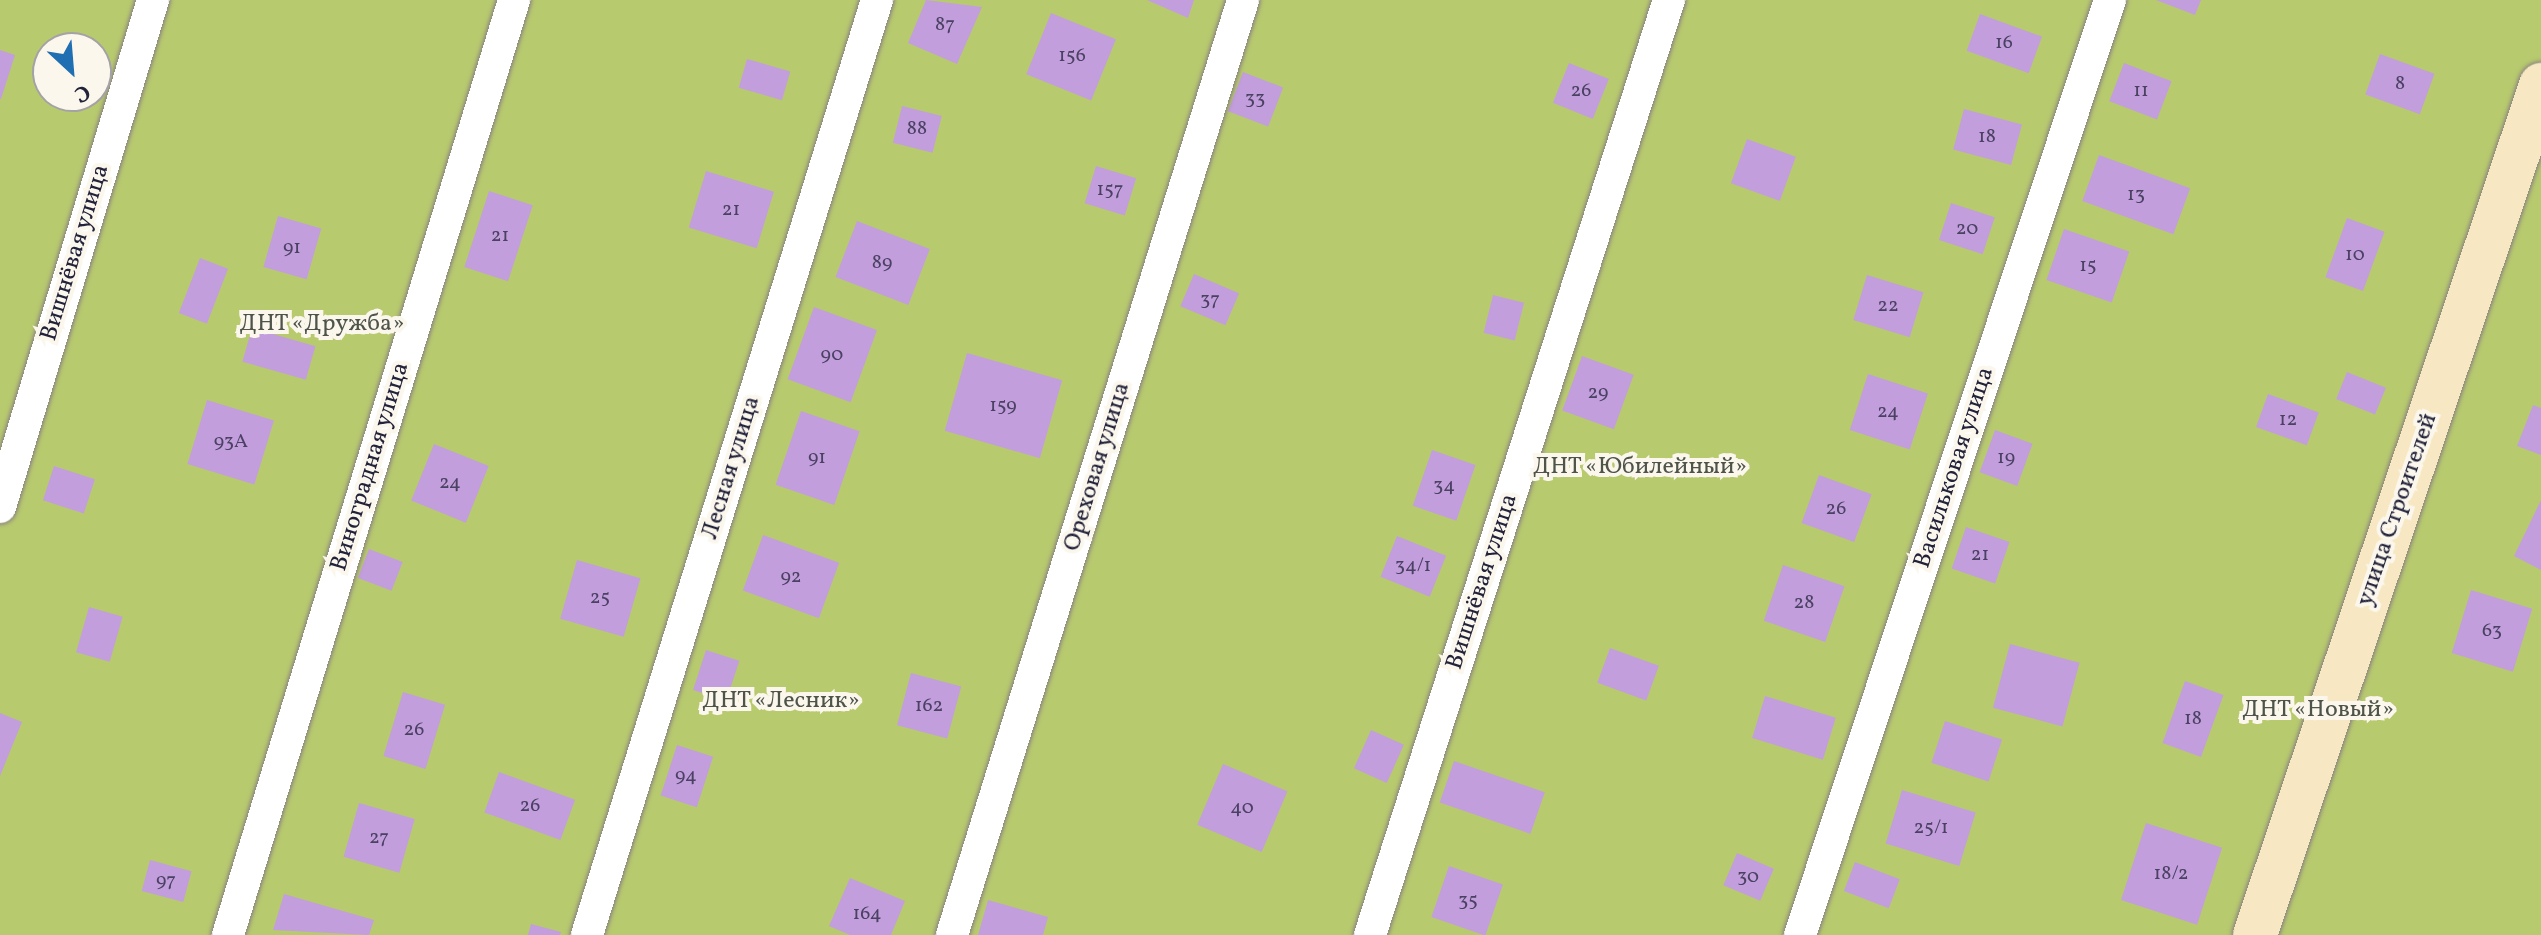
<!DOCTYPE html>
<meta charset="utf-8">
<style>
body{margin:0}
#map{position:relative;width:2541px;height:935px;overflow:hidden;background:#f3e2c7;font-family:Vollkorn,serif}
div>[style]{position:absolute}
[style*='--x']{left:calc(var(--x)*1px);top:calc(var(--y)*1px);width:calc(var(--w)*1px);rotate:calc(var(--a)*1deg)}
.green>*{inset:0;background:#b8ca6e}
.building>*{inset:0;background:#c29edc;transform-origin:0 0}
.roads{filter:drop-shadow(0 0 2px #8a8281) drop-shadow(0 0 2px #8a8281)}
.street>*{height:32px;margin:-16px;padding:0 16px;transform-origin:16px;border-radius:16px;background:#fff}
.secondary>*{height:44px;margin:-22px;padding:0 22px;transform-origin:22px;border-radius:22px;background:#f7e8c3}
span{translate:-50% -50%;white-space:nowrap;text-align:center;line-height:1.15;-webkit-text-stroke:8px #fbf7ec;paint-order:stroke}
.number-label{font-size:20px;color:#4a4163}
.number-label span{-webkit-text-stroke-width:0}
.street-label{font-size:24px;color:#22223b}
.park-label{font-size:24px;color:#4f544a}
.north{position:absolute;left:32px;top:32px;width:80px;height:80px;box-sizing:border-box;background:#fbf7ec;border:2px solid #a4a2a5;border-radius:50%;rotate:154deg;font-size:22px;font-weight:700;line-height:32px;text-align:center;color:#22223b}
.north::after{content:'';display:block;margin:auto;width:28px;height:36px;background:#1f6fb2;clip-path:polygon(50% 0,100% 100%,50% 72%,0 100%)}
</style>
<div id="map">
<div class="green">
<div style="clip-path:polygon(evenodd,0 0,2541px 0,2541px 935px,0 935px,0 0,48px 48px,96px 48px,96px 96px,48px 96px,48px 48px)"></div>
</div>
<div class="building">
<div style="clip-path:polygon(926px 0,982px 7px,957px 64px,908px 43px)"></div>
<div style="clip-path:polygon(1147px 0,1194px 0,1188px 18px)"></div>
<div style="clip-path:polygon(2156px 0,2201px 0,2195px 15px)"></div>
<div style="left:1051px;top:13px;width:70px;height:66px;rotate:22deg"></div>
<div style="left:1980px;top:14px;width:66px;height:39px;rotate:20deg"></div>
<div style="clip-path:polygon(0 50px,15px 55px,1px 99px,0 99px)"></div>
<div style="left:2380px;top:54px;width:58px;height:43px;rotate:20deg"></div>
<div style="left:747px;top:59px;width:45px;height:30px;rotate:16deg"></div>
<div style="left:1569px;top:63px;width:43px;height:43px;rotate:22deg"></div>
<div style="left:2124px;top:63px;width:51px;height:41px;rotate:21deg"></div>
<div style="left:1243px;top:72px;width:43px;height:42px;rotate:21deg"></div>
<div style="left:902px;top:106px;width:41px;height:38px;rotate:14deg"></div>
<div style="left:1964px;top:109px;width:60px;height:42px;rotate:15deg"></div>
<div style="left:1747px;top:139px;width:52px;height:47px;rotate:20deg"></div>
<div style="left:2099px;top:155px;width:97px;height:49px;rotate:20deg"></div>
<div style="left:1096px;top:166px;width:42px;height:39px;rotate:17deg"></div>
<div style="left:706px;top:171px;width:71px;height:59px;rotate:17deg"></div>
<div style="left:489px;top:191px;width:46px;height:80px;rotate:18deg"></div>
<div style="left:1951px;top:203px;width:46px;height:39px;rotate:18deg"></div>
<div style="left:278px;top:216px;width:45px;height:53px;rotate:16deg"></div>
<div style="left:2347px;top:218px;width:40px;height:63px;rotate:20deg"></div>
<div style="left:857px;top:221px;width:78px;height:60px;rotate:21deg"></div>
<div style="left:2064px;top:229px;width:69px;height:54px;rotate:19deg"></div>
<div style="left:200px;top:258px;width:30px;height:59px;rotate:21deg"></div>
<div style="left:1194px;top:274px;width:49px;height:35px;rotate:23deg"></div>
<div style="left:1867px;top:275px;width:59px;height:47px;rotate:17deg"></div>
<div style="left:1493px;top:295px;width:32px;height:39px;rotate:14deg"></div>
<div style="left:814px;top:307px;width:67px;height:77px;rotate:20deg"></div>
<div style="left:252px;top:328px;width:66px;height:35px;rotate:16deg"></div>
<div style="left:967px;top:353px;width:99px;height:81px;rotate:16deg"></div>
<div style="left:1582px;top:356px;width:55px;height:58px;rotate:20deg"></div>
<div style="left:2347px;top:372px;width:42px;height:29px;rotate:22deg"></div>
<div style="left:1868px;top:374px;width:63px;height:59px;rotate:18deg"></div>
<div style="left:2268px;top:394px;width:54px;height:35px;rotate:20deg"></div>
<div style="left:207px;top:400px;width:70px;height:67px;rotate:17deg"></div>
<div style="clip-path:polygon(2533px 405px,2541px 408px,2541px 455px,2517px 446px)"></div>
<div style="left:801px;top:411px;width:62px;height:78px;rotate:19deg"></div>
<div style="left:1995px;top:430px;width:40px;height:45px;rotate:20deg"></div>
<div style="left:434px;top:444px;width:59px;height:61px;rotate:22deg"></div>
<div style="left:1432px;top:450px;width:46px;height:59px;rotate:19deg"></div>
<div style="left:54px;top:466px;width:43px;height:36px;rotate:18deg"></div>
<div style="left:1819px;top:475px;width:56px;height:51px;rotate:20deg"></div>
<div style="clip-path:polygon(2541px 500px,2541px 570px,2514px 556px)"></div>
<div style="left:1966px;top:527px;width:46px;height:44px;rotate:19deg"></div>
<div style="left:763px;top:535px;width:81px;height:59px;rotate:20deg"></div>
<div style="left:1397px;top:536px;width:53px;height:44px;rotate:22deg"></div>
<div style="left:369px;top:549px;width:36px;height:31px;rotate:21deg"></div>
<div style="left:577px;top:560px;width:66px;height:61px;rotate:16deg"></div>
<div style="left:1783px;top:565px;width:65px;height:59px;rotate:19deg"></div>
<div style="left:2471px;top:590px;width:64px;height:66px;rotate:17deg"></div>
<div style="left:89px;top:607px;width:35px;height:47px;rotate:16deg"></div>
<div style="left:2010px;top:644px;width:72px;height:66px;rotate:15deg"></div>
<div style="left:1610px;top:648px;width:52px;height:37px;rotate:20deg"></div>
<div style="left:706px;top:650px;width:35px;height:42px;rotate:18deg"></div>
<div style="left:911px;top:673px;width:52px;height:54px;rotate:15deg"></div>
<div style="left:2185px;top:681px;width:41px;height:66px;rotate:20deg"></div>
<div style="left:403px;top:692px;width:44px;height:67px;rotate:17deg"></div>
<div style="left:1765px;top:696px;width:74px;height:44px;rotate:17deg"></div>
<div style="clip-path:polygon(0 713px,22px 722px,0 776px)"></div>
<div style="left:1945px;top:721px;width:60px;height:44px;rotate:18deg"></div>
<div style="left:1371px;top:730px;width:36px;height:42px;rotate:24deg"></div>
<div style="left:677px;top:745px;width:38px;height:53px;rotate:18deg"></div>
<div style="left:1454px;top:761px;width:96px;height:44px;rotate:19deg"></div>
<div style="left:1223px;top:764px;width:70px;height:66px;rotate:23deg"></div>
<div style="left:499px;top:772px;width:81px;height:43px;rotate:20deg"></div>
<div style="left:1902px;top:790px;width:77px;height:56px;rotate:17deg"></div>
<div style="left:359px;top:803px;width:58px;height:56px;rotate:16deg"></div>
<div style="left:2146px;top:823px;width:80px;height:81px;rotate:18deg"></div>
<div style="left:1737px;top:853px;width:40px;height:35px;rotate:23deg"></div>
<div style="left:150px;top:860px;width:43px;height:32px;rotate:15deg"></div>
<div style="left:1855px;top:862px;width:48px;height:31px;rotate:21deg"></div>
<div style="left:1449px;top:866px;width:57px;height:54px;rotate:19deg"></div>
<div style="clip-path:polygon(850px 878px,905px 901px,891px 935px,850px 935px,829px 926px)"></div>
<div style="clip-path:polygon(284px 894px,374px 920px,369px 935px,273px 930px)"></div>
<div style="clip-path:polygon(988px 900px,1048px 917px,1043px 935px,978px 935px)"></div>
<div style="clip-path:polygon(531px 924px,561px 932px,560px 935px,528px 935px)"></div>
</div>
<div class="roads">
<div class="street">
<div style="--x:0;--y:507;--w:530;--a:-73.21"></div>
<div style="--x:228;--y:935;--w:978;--a:-72.99"></div>
<div style="--x:587;--y:935;--w:979;--a:-72.77"></div>
<div style="--x:952;--y:935;--w:979;--a:-72.71"></div>
<div style="--x:1370;--y:935;--w:982;--a:-72.27"></div>
<div style="--x:1800;--y:935;--w:985;--a:-71.66"></div>
</div>
<div class="secondary">
<div style="--x:2255;--y:935;--w:897;--a:-71.4"></div>
</div>
</div>
<div class="number-label">
<span style="left:945px;top:25px">87</span>
<span style="left:2004px;top:43px">16</span>
<span style="left:1072px;top:56px">156</span>
<span style="left:2400px;top:84px">8</span>
<span style="left:1581px;top:91px">26</span>
<span style="left:2141px;top:91px">11</span>
<span style="left:1255px;top:99px">33</span>
<span style="left:917px;top:129px">88</span>
<span style="left:1987px;top:137px">18</span>
<span style="left:1110px;top:190px">157</span>
<span style="left:2136px;top:195px">13</span>
<span style="left:731px;top:210px">21</span>
<span style="left:1967px;top:229px">20</span>
<span style="left:500px;top:236px">21</span>
<span style="left:292px;top:248px">91</span>
<span style="left:2355px;top:255px">10</span>
<span style="left:882px;top:263px">89</span>
<span style="left:2088px;top:266px">15</span>
<span style="left:1210px;top:300px">37</span>
<span style="left:1888px;top:306px">22</span>
<span style="left:832px;top:355px">90</span>
<span style="left:1598px;top:393px">29</span>
<span style="left:1003px;top:406px">159</span>
<span style="left:1888px;top:412px">24</span>
<span style="left:2288px;top:420px">12</span>
<span style="left:231px;top:442px">93А</span>
<span style="left:817px;top:458px">91</span>
<span style="left:2006px;top:458px">19</span>
<span style="left:450px;top:483px">24</span>
<span style="left:1444px;top:486px">34</span>
<span style="left:1836px;top:509px">26</span>
<span style="left:1980px;top:555px">21</span>
<span style="left:1413px;top:566px">34/1</span>
<span style="left:791px;top:577px">92</span>
<span style="left:600px;top:598px">25</span>
<span style="left:1804px;top:603px">28</span>
<span style="left:2492px;top:631px">63</span>
<span style="left:929px;top:706px">162</span>
<span style="left:2193px;top:719px">18</span>
<span style="left:414px;top:730px">26</span>
<span style="left:686px;top:776px">94</span>
<span style="left:530px;top:806px">26</span>
<span style="left:1242px;top:808px">40</span>
<span style="left:1931px;top:828px">25/1</span>
<span style="left:379px;top:838px">27</span>
<span style="left:2171px;top:874px">18/2</span>
<span style="left:1748px;top:877px">30</span>
<span style="left:166px;top:881px">97</span>
<span style="left:1468px;top:901px">35</span>
<span style="left:867px;top:914px">164</span>
</div>
<div class="street-label">
<span style="left:76px;top:253px;rotate:-73deg">Вишнёвая улица</span>
<span style="left:371px;top:467px;rotate:-73deg">Виноградная улица</span>
<span style="left:1098px;top:467px;rotate:-73deg">Ореховая улица</span>
<span style="left:732px;top:468px;rotate:-73deg">Лесная улица</span>
<span style="left:1955px;top:468px;rotate:-72deg">Васильковая улица</span>
<span style="left:2398px;top:510px;rotate:-71deg">улица Строителей</span>
<span style="left:1483px;top:582px;rotate:-72deg">Вишнёвая улица</span>
</div>
<div class="park-label">
<span style="left:322px;top:325px">ДНТ «Дружба»</span>
<span style="left:1640px;top:468px">ДНТ «Юбилейный»</span>
<span style="left:781px;top:702px">ДНТ «Лесник»</span>
<span style="left:2318px;top:711px">ДНТ «Новый»</span>
</div>
<div class="north">С</div>
</div>
